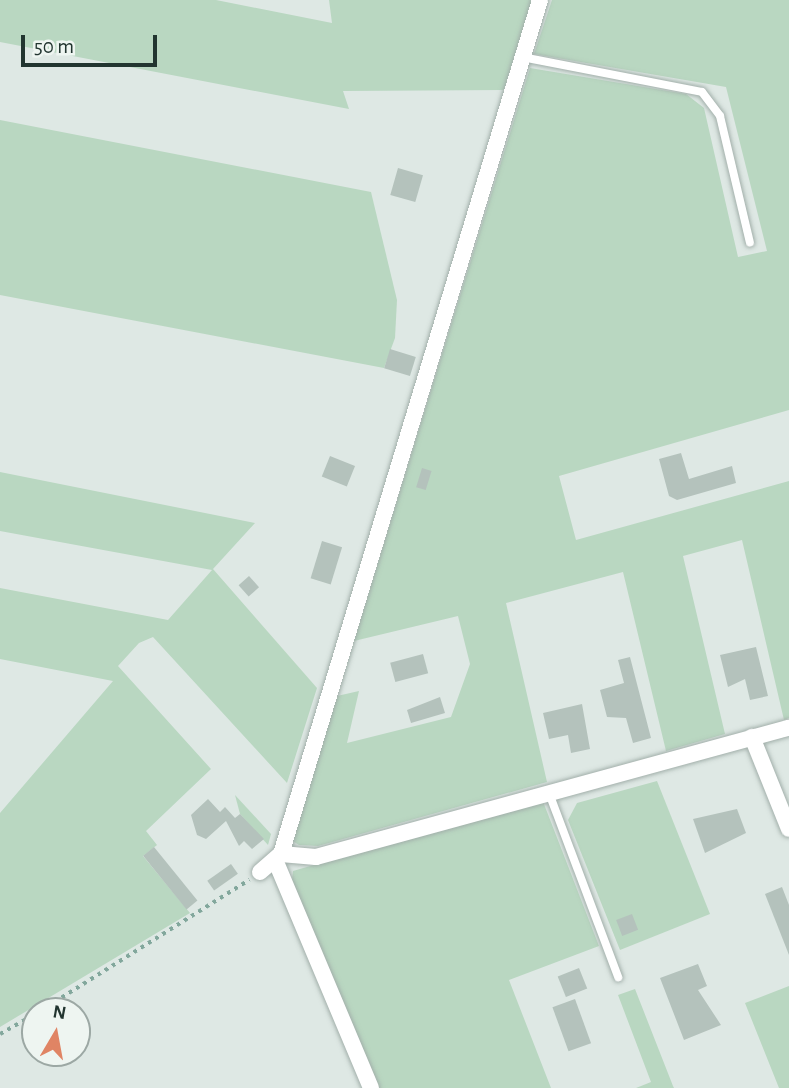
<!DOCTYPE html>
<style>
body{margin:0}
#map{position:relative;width:789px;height:1088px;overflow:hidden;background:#dee8e4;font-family:"Alegreya Sans",sans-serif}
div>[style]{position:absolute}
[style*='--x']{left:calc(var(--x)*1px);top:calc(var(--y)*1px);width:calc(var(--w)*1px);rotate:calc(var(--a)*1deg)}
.green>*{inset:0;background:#b9d7c1}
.building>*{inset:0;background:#b4c2bc;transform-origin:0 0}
.path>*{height:3.5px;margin-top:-1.75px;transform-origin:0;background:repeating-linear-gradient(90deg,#82a79c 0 3.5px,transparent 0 8.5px)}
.roads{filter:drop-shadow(0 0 2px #a2afaa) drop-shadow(0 0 2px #a2afaa)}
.lane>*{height:8px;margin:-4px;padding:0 4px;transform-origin:4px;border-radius:4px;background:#fff}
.street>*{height:16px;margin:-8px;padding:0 8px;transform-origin:8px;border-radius:8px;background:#fff}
span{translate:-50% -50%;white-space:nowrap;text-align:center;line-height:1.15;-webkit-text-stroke:6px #eef5f1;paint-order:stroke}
.north{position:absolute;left:21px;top:997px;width:70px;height:70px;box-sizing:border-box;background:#eef5f1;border:2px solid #9ca8a4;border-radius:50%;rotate:10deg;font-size:19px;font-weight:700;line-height:28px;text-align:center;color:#223530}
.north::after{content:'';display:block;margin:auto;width:24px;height:32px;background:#e08464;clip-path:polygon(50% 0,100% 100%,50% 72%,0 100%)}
.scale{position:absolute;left:21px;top:35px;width:136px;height:32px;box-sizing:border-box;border:4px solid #223530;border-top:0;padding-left:9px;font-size:21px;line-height:24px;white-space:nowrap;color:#223530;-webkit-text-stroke:5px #eef5f1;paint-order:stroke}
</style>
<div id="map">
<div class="green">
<div style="clip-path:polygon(0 0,216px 0,332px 23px,329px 0,532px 0,504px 90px,343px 91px,349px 109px,0 42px)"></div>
<div style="clip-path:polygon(552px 0,789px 0,789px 410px,559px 476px,576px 540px,789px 481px,789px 718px,784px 720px,742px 540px,683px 556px,725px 734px,666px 751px,623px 572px,506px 603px,547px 782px,318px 846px,299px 845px,291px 840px,337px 696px,359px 691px,347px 743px,451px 717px,470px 664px,458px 616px,354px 641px,530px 68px,686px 94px,704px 108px,738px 257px,767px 251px,726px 87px,534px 54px)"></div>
<div style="clip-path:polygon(0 120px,371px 192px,397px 300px,395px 338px,384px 368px,0 295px)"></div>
<div style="clip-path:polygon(0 472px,255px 523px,213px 569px,317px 688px,287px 783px,153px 637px,139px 643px,118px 666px,211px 769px,146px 831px,157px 845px,143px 856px,190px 913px,0 1027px,0 813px,113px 681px,0 659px,0 588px,168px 620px,212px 570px,0 531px)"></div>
<div style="clip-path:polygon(657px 781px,710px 914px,620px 950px,568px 820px,577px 803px)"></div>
<div style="clip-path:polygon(235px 795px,271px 834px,268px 845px,240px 814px)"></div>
<div style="clip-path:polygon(542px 799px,599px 946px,509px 980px,551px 1088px,379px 1088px,291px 891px,293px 871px)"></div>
<div style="clip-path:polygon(789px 986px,789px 1088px,779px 1088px,745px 1003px)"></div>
<div style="clip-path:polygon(635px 989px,673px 1086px,674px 1088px,636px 1088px,651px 1082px,618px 995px)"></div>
</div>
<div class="building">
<div style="left:398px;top:168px;width:26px;height:28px;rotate:16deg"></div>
<div style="left:390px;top:349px;width:27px;height:20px;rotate:17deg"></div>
<div style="clip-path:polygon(681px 453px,689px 479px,732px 466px,736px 483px,677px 500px,669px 496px,659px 459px)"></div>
<div style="left:330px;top:456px;width:27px;height:22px;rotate:22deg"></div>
<div style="left:422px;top:468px;width:10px;height:20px;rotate:17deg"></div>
<div style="left:322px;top:541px;width:21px;height:39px;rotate:17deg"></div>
<div style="left:249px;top:576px;width:15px;height:14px;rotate:48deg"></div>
<div style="clip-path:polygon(756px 647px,768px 696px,750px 700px,745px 679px,728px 687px,720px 655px)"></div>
<div style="left:423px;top:654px;width:20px;height:34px;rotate:75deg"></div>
<div style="clip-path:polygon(630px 657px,651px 738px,633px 743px,626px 718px,607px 717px,600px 690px,624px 683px,618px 660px)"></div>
<div style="clip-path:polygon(440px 697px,445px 713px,411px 723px,407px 710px)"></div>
<div style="clip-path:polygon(582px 704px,590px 749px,571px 753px,568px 735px,549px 739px,543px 713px)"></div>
<div style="clip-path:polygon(208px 799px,220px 812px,225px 807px,235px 818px,240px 814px,264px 839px,252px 849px,244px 841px,239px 846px,226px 821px,206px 839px,197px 835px,191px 815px)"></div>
<div style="clip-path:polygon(737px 809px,746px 833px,705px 853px,693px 819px)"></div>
<div style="left:154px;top:847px;width:69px;height:14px;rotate:51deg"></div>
<div style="left:231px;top:864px;width:12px;height:29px;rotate:55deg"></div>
<div style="clip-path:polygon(782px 887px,789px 905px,789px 955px,765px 894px)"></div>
<div style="left:632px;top:914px;width:17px;height:17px;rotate:69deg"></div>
<div style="clip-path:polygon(698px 964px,707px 986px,698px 990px,721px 1025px,684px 1040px,660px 978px)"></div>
<div style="left:579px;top:968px;width:22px;height:23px;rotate:68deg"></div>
<div style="left:575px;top:999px;width:47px;height:24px;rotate:70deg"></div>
</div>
<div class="path">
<div style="--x:40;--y:1011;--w:247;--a:-32.1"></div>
<div style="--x:0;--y:1034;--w:40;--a:-29.7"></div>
</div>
<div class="roads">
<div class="lane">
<div style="--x:522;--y:57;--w:183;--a:11"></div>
<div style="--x:702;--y:92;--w:30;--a:53"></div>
<div style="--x:720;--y:116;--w:130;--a:76.7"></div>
<div style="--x:549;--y:793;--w:197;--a:69.4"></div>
</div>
<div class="street">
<div style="--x:752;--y:737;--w:99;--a:68.1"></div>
<div style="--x:281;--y:854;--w:35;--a:5"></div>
<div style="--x:316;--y:857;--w:490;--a:-15.3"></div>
<div style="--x:276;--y:862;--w:245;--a:67.2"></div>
<div style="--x:260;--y:872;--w:28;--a:-41"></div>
<div style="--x:281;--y:854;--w:892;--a:-73.13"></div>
</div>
</div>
<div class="north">N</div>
<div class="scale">50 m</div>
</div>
